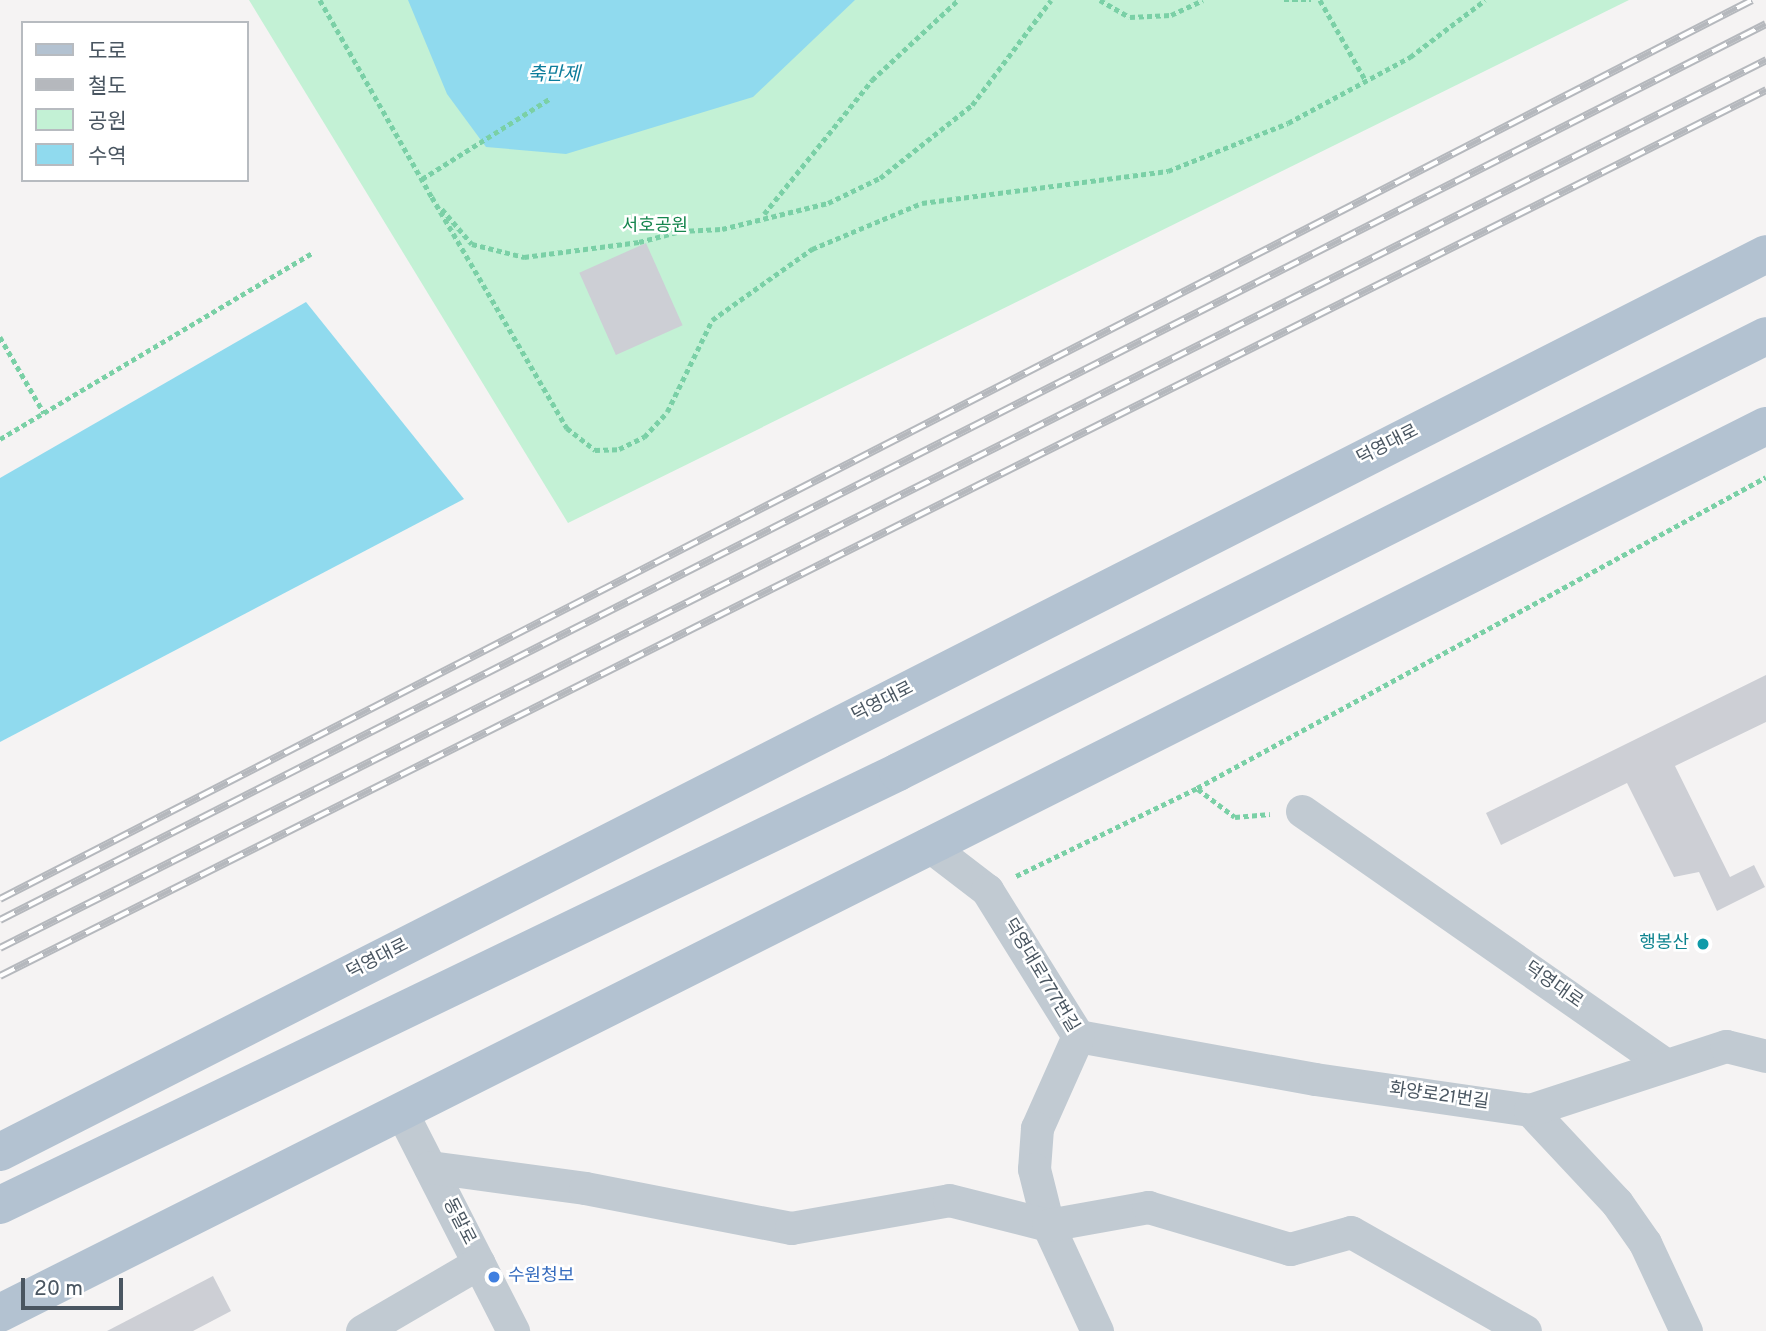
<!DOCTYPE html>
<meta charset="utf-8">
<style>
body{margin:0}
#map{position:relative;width:1766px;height:1331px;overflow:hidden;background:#f5f3f3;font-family:Overpass,"Noto Sans KR",sans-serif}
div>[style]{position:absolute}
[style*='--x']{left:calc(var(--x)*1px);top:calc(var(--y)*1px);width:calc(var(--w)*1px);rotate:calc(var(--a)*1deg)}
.green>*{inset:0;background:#c3f1d5}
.water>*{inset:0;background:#90daee}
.building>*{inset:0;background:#cdcfd5;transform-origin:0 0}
.path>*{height:4.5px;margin-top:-2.25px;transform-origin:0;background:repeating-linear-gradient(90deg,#7ad0a6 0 5px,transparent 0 8.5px)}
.minor>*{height:33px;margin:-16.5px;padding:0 16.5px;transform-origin:16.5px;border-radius:16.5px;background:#c1cad2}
.major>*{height:38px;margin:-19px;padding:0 19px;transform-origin:19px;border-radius:19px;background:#b3c2d1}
.rail>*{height:8px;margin-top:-4px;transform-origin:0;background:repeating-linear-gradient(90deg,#fff 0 16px,#b5b8bd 0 32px);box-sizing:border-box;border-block:2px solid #b5b8bd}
.dots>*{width:19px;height:19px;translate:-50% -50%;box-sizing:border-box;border:4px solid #fff;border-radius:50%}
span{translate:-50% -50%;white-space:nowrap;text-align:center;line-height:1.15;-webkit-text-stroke:5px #fff;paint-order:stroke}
.park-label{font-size:18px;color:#17864f}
.street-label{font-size:18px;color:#4a5661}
.culture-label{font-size:18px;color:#0d838f}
.right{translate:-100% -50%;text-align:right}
.shop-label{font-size:18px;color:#366cbe}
.left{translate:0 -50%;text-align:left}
.water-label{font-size:19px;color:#0c7c9b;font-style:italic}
.legend{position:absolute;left:21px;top:21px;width:228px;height:161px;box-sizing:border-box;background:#fff;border:2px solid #b7bbc0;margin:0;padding:9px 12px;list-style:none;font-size:21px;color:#4a5661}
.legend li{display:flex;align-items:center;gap:14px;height:35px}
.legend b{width:35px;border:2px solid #b7bbc0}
.scale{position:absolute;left:21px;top:1278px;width:102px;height:32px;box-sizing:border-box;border:4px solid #4a5661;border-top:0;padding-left:9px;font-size:21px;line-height:24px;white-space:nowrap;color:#4a5661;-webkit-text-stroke:5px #fff;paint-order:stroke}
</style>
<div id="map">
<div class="green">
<div style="clip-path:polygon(249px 0,1629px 0,568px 523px)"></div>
</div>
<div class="water">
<div style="clip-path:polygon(408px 0,855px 0,753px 97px,566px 154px,486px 147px,447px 94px)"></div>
<div style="clip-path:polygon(306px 302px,464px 499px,0 742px,0 478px)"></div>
</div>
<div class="building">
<div style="left:646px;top:243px;width:90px;height:73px;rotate:66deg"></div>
<div style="clip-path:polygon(1766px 675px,1766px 722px,1675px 766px,1730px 877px,1754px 865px,1765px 887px,1717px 911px,1699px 872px,1674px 877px,1627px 783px,1501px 845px,1486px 813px)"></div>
<div style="clip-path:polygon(213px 1276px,231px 1311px,193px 1331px,107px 1331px)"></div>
</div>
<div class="path">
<div style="--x:320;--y:0;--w:227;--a:60.4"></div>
<div style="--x:1100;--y:0;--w:34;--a:30"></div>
<div style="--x:1130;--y:17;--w:41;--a:-2.8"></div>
<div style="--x:1171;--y:15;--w:35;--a:-25"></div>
<div style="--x:1284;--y:0;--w:27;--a:0"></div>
<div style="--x:1320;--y:0;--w:93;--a:60.4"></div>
<div style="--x:422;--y:179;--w:150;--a:-32.2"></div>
<div style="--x:432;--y:197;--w:268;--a:59.7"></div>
<div style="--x:567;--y:428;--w:36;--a:38"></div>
<div style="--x:595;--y:450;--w:24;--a:-2"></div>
<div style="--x:619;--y:449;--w:28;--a:-26"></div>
<div style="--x:644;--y:437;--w:34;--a:-47"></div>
<div style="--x:667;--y:412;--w:102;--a:-63.9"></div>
<div style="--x:712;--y:320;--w:123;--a:-35.4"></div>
<div style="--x:812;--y:249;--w:119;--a:-22.7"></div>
<div style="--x:922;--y:203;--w:248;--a:-7.4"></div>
<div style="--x:1168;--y:171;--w:129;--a:-21.8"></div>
<div style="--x:1288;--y:123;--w:139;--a:-28.4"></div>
<div style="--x:1410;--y:57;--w:94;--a:-37.2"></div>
<div style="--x:442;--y:209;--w:46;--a:49.4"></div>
<div style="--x:472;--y:244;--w:54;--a:14"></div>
<div style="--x:524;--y:257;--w:116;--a:-7.4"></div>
<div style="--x:639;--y:242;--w:43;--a:-14.7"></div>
<div style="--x:681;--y:231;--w:41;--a:-2.8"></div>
<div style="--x:722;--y:229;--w:109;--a:-13.8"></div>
<div style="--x:828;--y:203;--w:58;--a:-25.7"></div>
<div style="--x:880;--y:178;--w:117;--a:-38.4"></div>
<div style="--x:972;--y:105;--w:131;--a:-53"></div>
<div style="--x:764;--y:214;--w:172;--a:-51.1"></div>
<div style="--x:872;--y:80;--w:117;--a:-42.9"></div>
<div style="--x:0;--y:337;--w:88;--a:59.9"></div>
<div style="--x:0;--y:439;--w:365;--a:-30.8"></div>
<div style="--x:1198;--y:789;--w:46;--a:37.1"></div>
<div style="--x:1235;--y:817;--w:35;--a:-5"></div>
<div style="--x:1016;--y:876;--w:201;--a:-25.9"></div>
<div style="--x:1197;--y:788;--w:648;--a:-28.66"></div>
</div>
<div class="minor">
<div style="--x:1302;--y:811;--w:444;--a:34.9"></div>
<div style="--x:927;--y:844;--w:76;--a:37.5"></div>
<div style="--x:987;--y:890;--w:172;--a:58.1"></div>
<div style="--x:1078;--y:1036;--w:241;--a:10.3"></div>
<div style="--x:1315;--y:1079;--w:217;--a:8.2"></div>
<div style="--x:1530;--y:1110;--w:127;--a:46.9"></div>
<div style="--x:1617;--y:1203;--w:49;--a:55"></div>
<div style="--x:1645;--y:1243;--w:97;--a:65"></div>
<div style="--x:1078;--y:1036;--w:101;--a:114"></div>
<div style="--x:1037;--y:1128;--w:41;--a:94.2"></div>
<div style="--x:1034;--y:1169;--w:58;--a:76"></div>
<div style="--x:1048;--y:1225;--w:117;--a:65.2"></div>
<div style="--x:1530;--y:1110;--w:206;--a:-18.1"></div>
<div style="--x:1726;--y:1046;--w:41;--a:14"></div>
<div style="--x:402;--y:1113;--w:245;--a:63"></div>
<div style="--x:430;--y:1167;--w:156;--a:7.7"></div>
<div style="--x:585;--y:1188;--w:210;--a:11"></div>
<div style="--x:791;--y:1228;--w:160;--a:-10"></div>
<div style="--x:949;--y:1200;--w:102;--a:14.2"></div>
<div style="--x:1048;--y:1225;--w:102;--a:-10.2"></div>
<div style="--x:1148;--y:1207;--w:148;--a:16.5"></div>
<div style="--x:1290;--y:1249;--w:63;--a:-15.6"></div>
<div style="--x:1351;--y:1232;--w:200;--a:29.6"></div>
<div style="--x:362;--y:1331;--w:135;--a:-30.2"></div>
</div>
<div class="major">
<div style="--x:0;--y:1152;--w:1981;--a:-26.95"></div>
<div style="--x:0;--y:1205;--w:997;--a:-25.74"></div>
<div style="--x:898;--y:772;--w:971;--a:-26.67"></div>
<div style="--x:0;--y:1313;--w:1976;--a:-26.67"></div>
</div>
<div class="rail">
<div style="--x:0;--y:899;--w:1969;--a:-27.16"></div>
<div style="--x:0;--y:920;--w:1980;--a:-26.9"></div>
<div style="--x:0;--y:948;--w:1977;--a:-26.69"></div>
<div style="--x:0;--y:976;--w:1976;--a:-26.64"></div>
</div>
<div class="dots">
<div style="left:1703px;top:944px;background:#0f9aa8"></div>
<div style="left:494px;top:1277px;background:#3f7fe0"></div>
</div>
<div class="park-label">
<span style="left:655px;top:227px">서호공원</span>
</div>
<div class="street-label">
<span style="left:1388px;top:446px;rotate:-27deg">덕영대로</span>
<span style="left:883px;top:703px;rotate:-27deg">덕영대로</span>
<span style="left:378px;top:960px;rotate:-27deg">덕영대로</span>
<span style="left:1040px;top:976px;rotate:59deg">덕영대로777번길</span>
<span style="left:1553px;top:986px;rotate:35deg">덕영대로</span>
<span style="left:1439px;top:1097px;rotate:8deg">화양로21번길</span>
<span style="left:458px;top:1222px;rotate:63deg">동말로</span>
</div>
<div class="culture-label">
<span class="right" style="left:1689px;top:944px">행봉산</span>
</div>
<div class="shop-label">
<span class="left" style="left:508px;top:1277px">수원청보</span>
</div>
<div class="water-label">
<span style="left:554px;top:76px">축만제</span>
</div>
<ul class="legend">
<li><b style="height:9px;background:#b3c2d1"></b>도로</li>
<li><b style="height:9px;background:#b5b8bd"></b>철도</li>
<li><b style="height:19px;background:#c3f1d5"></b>공원</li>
<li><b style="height:19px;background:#90daee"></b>수역</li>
</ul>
<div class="scale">20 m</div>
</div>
